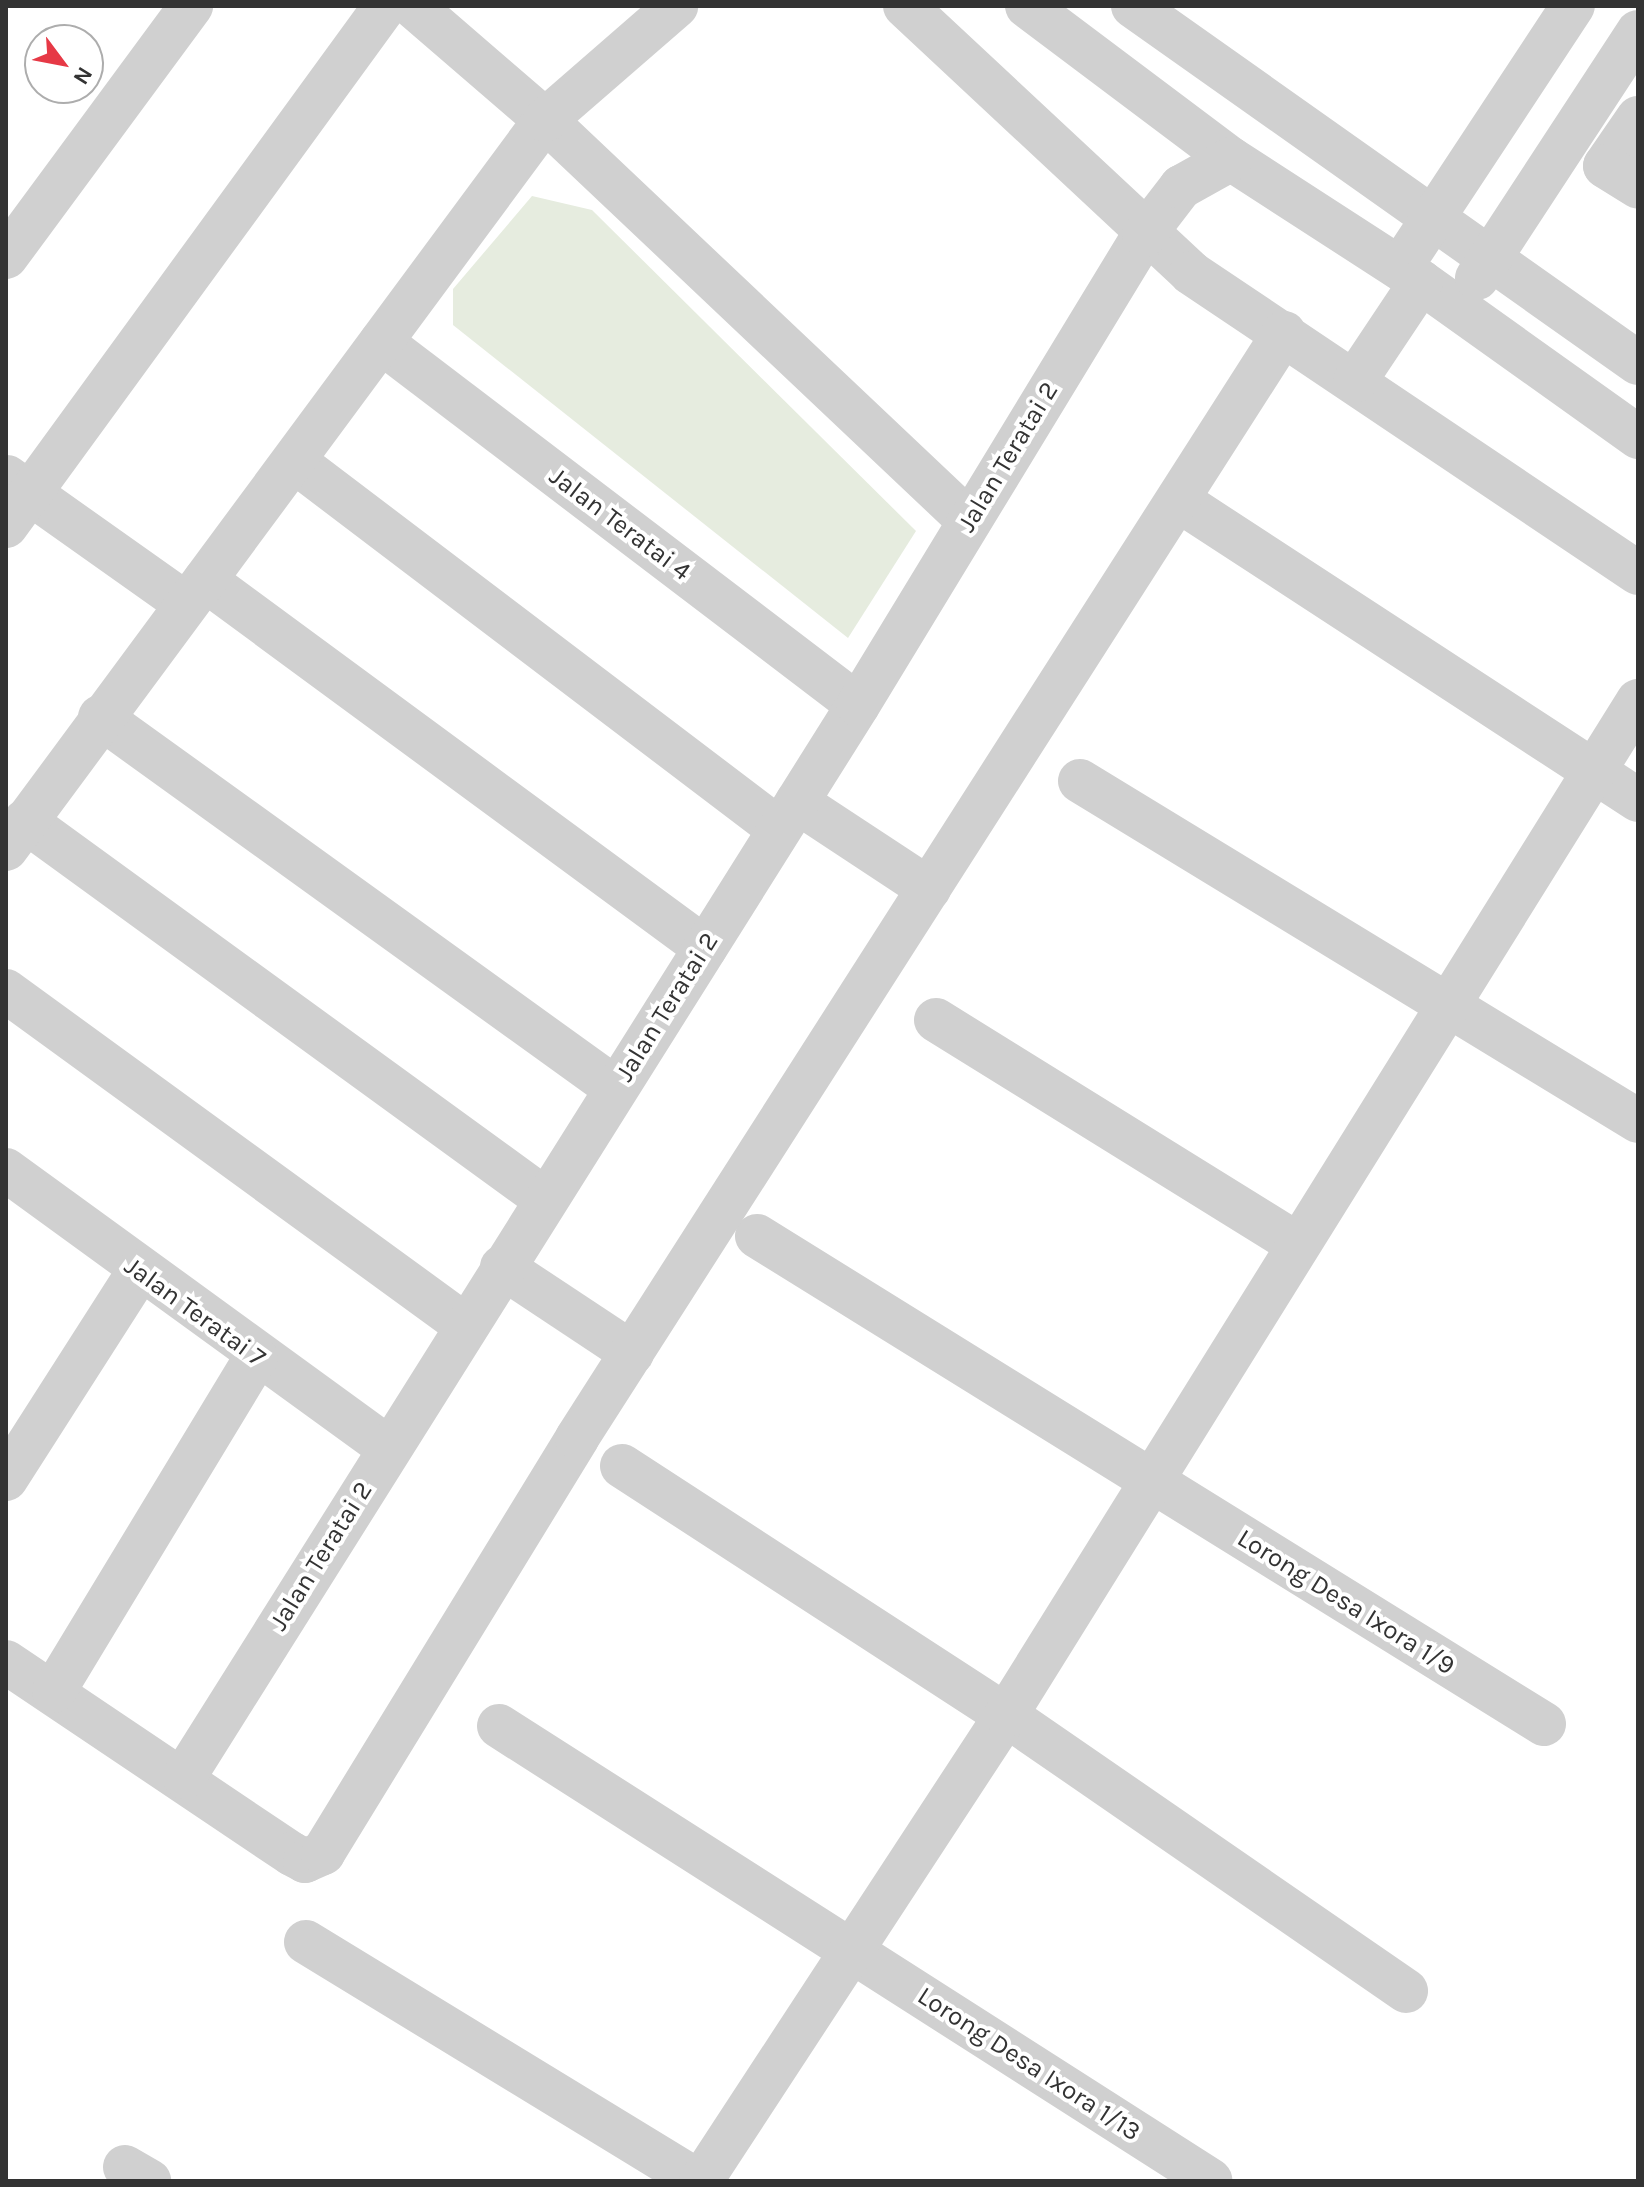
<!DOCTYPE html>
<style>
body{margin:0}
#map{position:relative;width:1644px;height:2187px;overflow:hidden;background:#fff;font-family:Karla,sans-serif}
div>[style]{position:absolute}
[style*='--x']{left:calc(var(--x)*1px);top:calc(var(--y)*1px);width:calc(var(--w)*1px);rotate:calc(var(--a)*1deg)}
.green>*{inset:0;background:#e6ecdf}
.minor>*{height:44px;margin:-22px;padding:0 22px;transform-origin:22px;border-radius:22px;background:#d0d0d0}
span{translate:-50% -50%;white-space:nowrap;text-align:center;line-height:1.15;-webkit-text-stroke:8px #fff;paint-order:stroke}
.street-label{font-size:26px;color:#333}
.frame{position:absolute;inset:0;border:8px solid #333;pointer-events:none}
.north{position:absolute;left:24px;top:24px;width:80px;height:80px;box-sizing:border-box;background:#fff;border:2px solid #adadad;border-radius:50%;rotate:122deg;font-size:22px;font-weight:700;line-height:32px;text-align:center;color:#333}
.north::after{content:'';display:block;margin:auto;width:28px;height:36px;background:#e63946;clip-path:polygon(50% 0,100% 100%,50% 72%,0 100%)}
</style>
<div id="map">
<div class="green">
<div style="clip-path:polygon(532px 196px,592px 210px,916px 531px,848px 638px,453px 325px,453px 289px)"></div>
</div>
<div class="minor">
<div style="--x:413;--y:6;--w:174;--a:40.8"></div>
<div style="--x:545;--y:120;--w:584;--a:43.4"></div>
<div style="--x:905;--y:6;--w:391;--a:43"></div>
<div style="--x:1191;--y:273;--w:538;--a:33.87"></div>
<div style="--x:1027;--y:6;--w:255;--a:36.9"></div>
<div style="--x:1231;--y:159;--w:226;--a:32.9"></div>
<div style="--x:1421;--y:282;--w:267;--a:35.5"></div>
<div style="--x:1133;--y:6;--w:618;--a:35.26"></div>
<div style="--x:1638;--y:118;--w:58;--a:124.5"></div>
<div style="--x:1605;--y:166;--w:39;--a:32"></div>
<div style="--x:6;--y:257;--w:312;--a:-53.6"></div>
<div style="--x:1400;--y:268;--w:314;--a:-56.6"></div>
<div style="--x:1477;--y:278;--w:294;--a:-56.8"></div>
<div style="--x:381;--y:342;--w:599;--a:37.27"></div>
<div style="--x:1355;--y:381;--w:119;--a:-56.3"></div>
<div style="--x:294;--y:461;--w:609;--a:37.19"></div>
<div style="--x:7;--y:477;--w:218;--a:35.3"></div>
<div style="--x:1178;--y:500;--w:549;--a:33.11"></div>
<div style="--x:6;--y:526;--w:643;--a:-53.91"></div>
<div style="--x:205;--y:580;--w:621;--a:36.35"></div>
<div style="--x:100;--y:717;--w:635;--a:35.77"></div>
<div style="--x:1080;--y:781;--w:653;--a:31.35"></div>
<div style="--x:797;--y:802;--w:158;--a:33.4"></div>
<div style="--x:25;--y:821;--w:643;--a:36.01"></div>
<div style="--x:6;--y:849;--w:907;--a:-53.52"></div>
<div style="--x:545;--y:120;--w:174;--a:-41"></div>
<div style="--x:6;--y:991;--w:568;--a:36.04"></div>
<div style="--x:936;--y:1020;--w:423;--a:31.8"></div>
<div style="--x:6;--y:1170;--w:472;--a:36"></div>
<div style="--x:757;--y:1236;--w:926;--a:31.8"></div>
<div style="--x:502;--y:1267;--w:156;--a:33.5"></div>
<div style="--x:622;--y:1466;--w:458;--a:33"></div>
<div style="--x:1006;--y:1715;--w:486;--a:34.6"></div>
<div style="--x:6;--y:1479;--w:247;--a:-57.4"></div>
<div style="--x:6;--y:1662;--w:344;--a:33.9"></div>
<div style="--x:292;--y:1854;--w:15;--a:28"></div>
<div style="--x:305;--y:1861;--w:20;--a:-24"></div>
<div style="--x:323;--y:1853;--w:487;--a:-58.5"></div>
<div style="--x:577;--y:1438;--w:1312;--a:-57.39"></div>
<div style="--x:54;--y:1691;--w:390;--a:-58.8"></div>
<div style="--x:499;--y:1726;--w:844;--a:32.56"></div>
<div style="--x:184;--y:1777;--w:1266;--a:-57.84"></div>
<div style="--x:858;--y:705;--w:550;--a:-58.68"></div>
<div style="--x:1144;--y:235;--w:61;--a:-52.4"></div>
<div style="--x:1181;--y:187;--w:57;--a:-29.2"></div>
<div style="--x:306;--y:1942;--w:459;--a:31.4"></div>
<div style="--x:125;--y:2167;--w:28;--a:30"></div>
<div style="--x:701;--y:2181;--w:557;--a:-56.79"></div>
<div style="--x:1006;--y:1715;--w:1195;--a:-58.07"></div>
</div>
<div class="street-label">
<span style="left:1008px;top:457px;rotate:-59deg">Jalan Teratai 2</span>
<span style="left:620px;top:524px;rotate:37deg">Jalan Teratai 4</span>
<span style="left:667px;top:1007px;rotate:-58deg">Jalan Teratai 2</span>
<span style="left:195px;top:1312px;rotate:36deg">Jalan Teratai 7</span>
<span style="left:321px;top:1556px;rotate:-58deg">Jalan Teratai 2</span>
<span style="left:1346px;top:1602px;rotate:32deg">Lorong Desa Ixora 1/9</span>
<span style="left:1029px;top:2064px;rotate:33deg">Lorong Desa Ixora 1/13</span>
</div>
<div class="frame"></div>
<div class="north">N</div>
</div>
